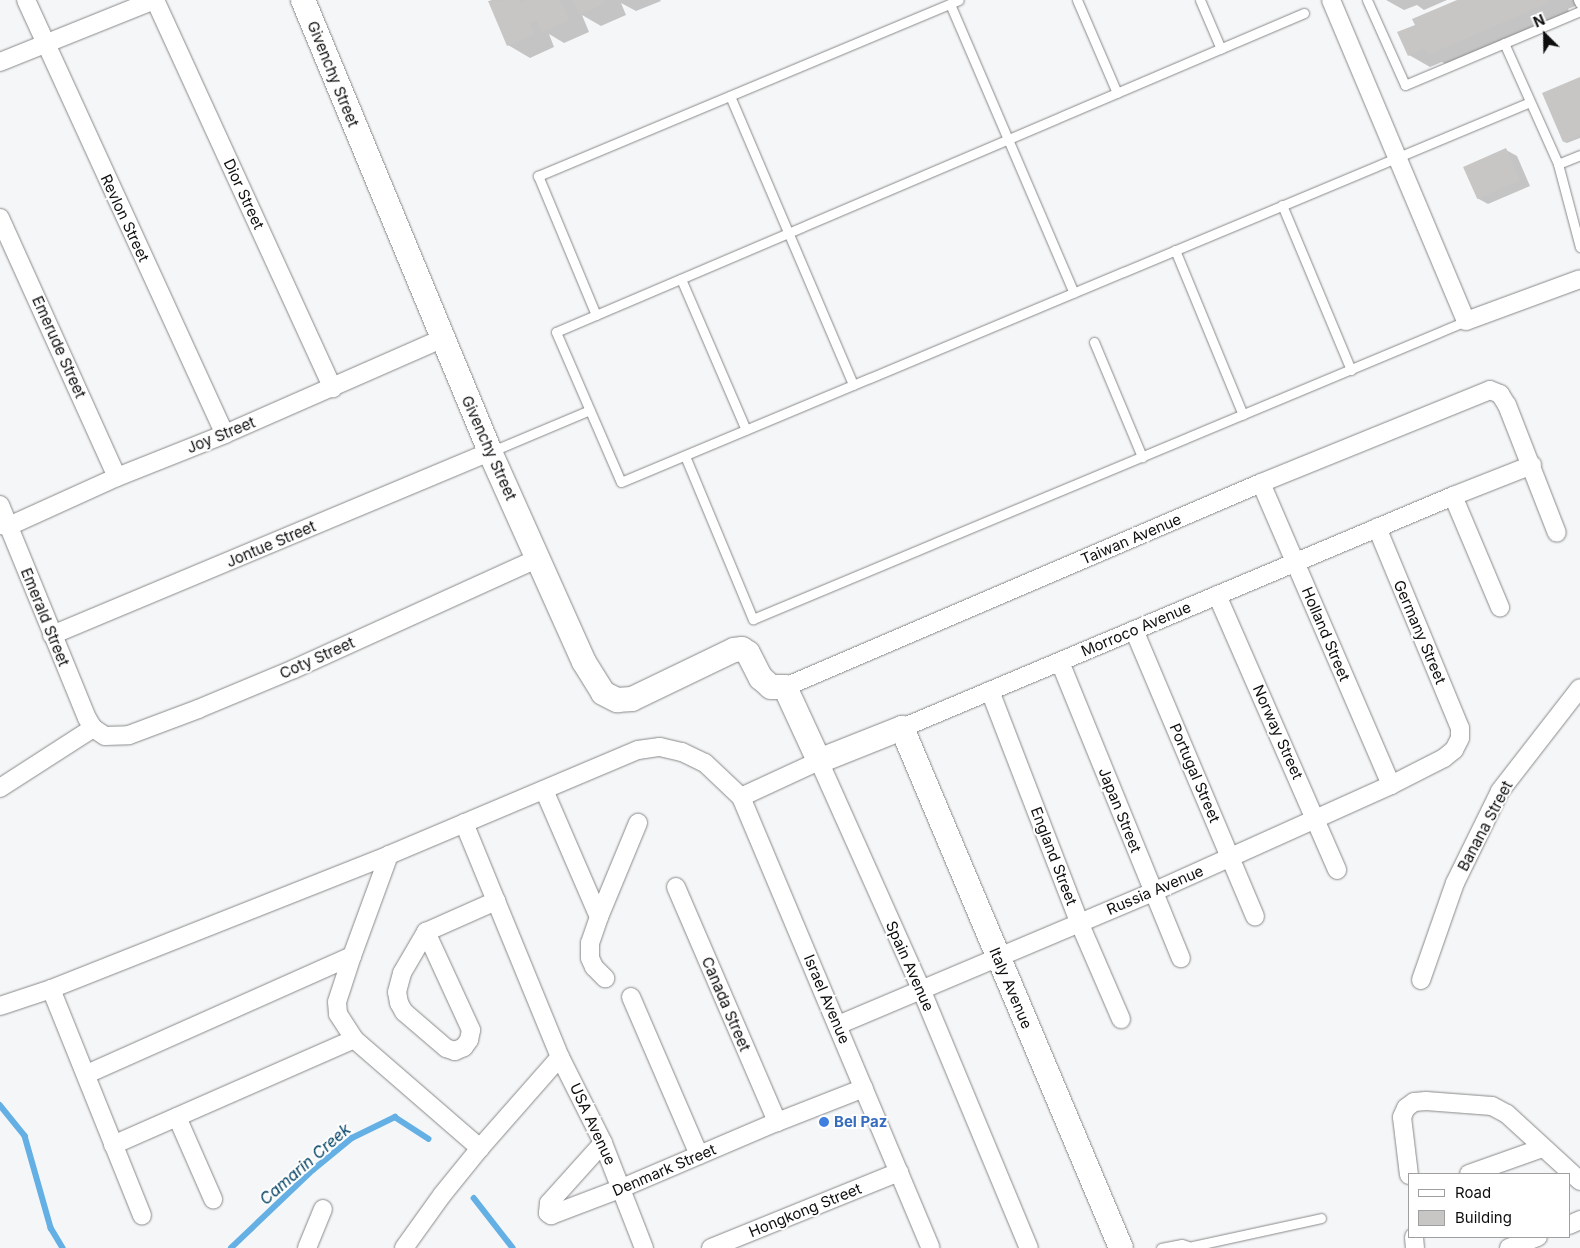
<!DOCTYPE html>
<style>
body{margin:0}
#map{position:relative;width:1580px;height:1248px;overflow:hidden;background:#f5f6f7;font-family:Inter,sans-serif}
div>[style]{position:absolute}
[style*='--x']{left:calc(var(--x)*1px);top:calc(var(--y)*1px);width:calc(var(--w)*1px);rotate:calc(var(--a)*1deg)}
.shadow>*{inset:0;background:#0003}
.stream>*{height:5.5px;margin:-2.75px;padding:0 2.75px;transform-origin:2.75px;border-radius:2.75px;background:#64b0e4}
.building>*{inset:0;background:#c7c6c5;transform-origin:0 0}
.roads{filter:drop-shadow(0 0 1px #88898a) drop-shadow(0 0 1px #88898a)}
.lane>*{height:9px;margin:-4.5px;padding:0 4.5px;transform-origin:4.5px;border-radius:4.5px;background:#fff}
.street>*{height:18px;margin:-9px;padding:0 9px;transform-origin:9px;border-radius:9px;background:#fff}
.secondary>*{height:24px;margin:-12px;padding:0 12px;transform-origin:12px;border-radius:12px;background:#fff}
.dots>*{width:14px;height:14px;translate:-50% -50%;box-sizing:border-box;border:2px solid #fff;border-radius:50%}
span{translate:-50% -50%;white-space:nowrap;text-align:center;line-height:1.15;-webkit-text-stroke:4px #fff;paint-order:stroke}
.street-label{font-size:15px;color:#0e0e0e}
.shop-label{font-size:15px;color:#366cbe;font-weight:700}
.left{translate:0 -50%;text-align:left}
.water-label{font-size:16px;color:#004163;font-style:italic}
.legend{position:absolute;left:1408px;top:1173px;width:162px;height:65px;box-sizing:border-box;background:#fff;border:1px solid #9f9f9f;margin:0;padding:6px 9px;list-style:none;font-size:15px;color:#0e0e0e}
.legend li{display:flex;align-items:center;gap:10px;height:25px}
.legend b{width:25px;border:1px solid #9f9f9f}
.north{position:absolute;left:1520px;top:10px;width:50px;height:50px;-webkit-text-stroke:4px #fff;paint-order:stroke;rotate:337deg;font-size:14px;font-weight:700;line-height:20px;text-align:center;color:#0e0e0e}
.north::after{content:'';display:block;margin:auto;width:18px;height:22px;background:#0e0e0e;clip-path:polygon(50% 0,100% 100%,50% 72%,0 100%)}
</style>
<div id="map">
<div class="shadow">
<div style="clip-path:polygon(492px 0,660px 0,661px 1px,636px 11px,621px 3px,626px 15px,601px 26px,582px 15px,589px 32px,564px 43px,549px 34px,554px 47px,530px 58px,508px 45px,489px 1px)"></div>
<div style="clip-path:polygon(1386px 0,1447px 0,1424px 10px,1417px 5px,1404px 10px)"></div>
<div style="clip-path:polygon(1460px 0,1579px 0,1580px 4px,1568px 9px,1570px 14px,1450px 66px,1442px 62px,1430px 67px,1409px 55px,1416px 25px)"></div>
<div style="clip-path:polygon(1580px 78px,1580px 138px,1567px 143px,1564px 142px)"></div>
<div style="clip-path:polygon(1506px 150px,1517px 156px,1530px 186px,1488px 204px,1477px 198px)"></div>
</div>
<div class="stream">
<div style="--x:0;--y:1105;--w:40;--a:51"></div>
<div style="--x:25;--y:1136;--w:96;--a:74.2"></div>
<div style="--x:51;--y:1228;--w:23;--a:59"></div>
<div style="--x:474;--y:1198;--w:63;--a:52"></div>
<div style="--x:231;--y:1248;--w:113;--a:-43.6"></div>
<div style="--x:313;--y:1170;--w:50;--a:-39.4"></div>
<div style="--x:352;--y:1138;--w:48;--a:-26"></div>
<div style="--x:395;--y:1117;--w:40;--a:32.9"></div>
</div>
<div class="building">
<div style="clip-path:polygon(519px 0,520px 3px,527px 0,560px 0,569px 20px,542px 32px,537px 20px,529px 23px,534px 35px,507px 46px,488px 1px)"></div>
<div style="clip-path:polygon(573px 0,604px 0,606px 3px,579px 15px)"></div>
<div style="clip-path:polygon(1457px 0,1549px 0,1550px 2px,1428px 55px,1425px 48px,1408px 56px,1397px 32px,1415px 25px,1412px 19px)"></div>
<div style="clip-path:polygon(1580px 77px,1580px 135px,1563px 142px,1542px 93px)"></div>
<div style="left:1506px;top:148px;width:35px;height:47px;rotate:66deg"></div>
</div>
<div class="roads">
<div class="lane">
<div style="--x:1077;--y:0;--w:101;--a:66.7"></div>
<div style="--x:1200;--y:0;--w:53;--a:66.8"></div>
<div style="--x:1367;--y:0;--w:93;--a:65.9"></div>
<div style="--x:1405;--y:85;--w:190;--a:-22.9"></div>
<div style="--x:1578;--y:0;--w:4;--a:63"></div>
<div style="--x:950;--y:4;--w:314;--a:66.8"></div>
<div style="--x:1304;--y:13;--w:813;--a:156.9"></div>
<div style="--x:556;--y:332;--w:163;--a:66.6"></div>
<div style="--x:621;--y:482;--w:985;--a:-22.69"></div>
<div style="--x:1504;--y:43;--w:133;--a:65.9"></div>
<div style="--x:1558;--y:164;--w:86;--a:75.2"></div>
<div style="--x:730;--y:96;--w:314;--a:66.9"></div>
<div style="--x:1558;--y:164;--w:24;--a:-22"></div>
<div style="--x:1282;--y:205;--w:179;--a:67.3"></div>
<div style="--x:1175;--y:250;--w:178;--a:67.6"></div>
<div style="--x:681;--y:279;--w:164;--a:66.7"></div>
<div style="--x:596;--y:315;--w:151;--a:-112.6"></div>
<div style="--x:538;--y:176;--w:456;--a:-22.7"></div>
<div style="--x:1094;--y:342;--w:125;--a:67.3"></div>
<div style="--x:490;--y:452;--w:108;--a:-22.8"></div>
<div style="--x:685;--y:456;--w:177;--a:67.4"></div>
<div style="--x:753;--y:619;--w:773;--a:-22.68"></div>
<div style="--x:1193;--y:1246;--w:131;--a:-12.3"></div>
<div style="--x:1161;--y:1248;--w:21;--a:-11"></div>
<div style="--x:1182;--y:1244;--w:13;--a:18"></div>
</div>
<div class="street">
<div style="--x:26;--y:0;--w:477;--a:65.4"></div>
<div style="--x:155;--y:0;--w:427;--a:65.4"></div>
<div style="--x:1331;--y:0;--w:348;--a:67.2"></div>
<div style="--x:1466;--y:321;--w:121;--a:-20.2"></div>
<div style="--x:0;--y:62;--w:166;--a:-21.9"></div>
<div style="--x:0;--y:218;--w:284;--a:65.7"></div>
<div style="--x:1261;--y:483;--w:329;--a:66.7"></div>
<div style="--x:1453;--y:496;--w:121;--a:67.1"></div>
<div style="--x:0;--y:505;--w:230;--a:67.8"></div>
<div style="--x:87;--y:718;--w:12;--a:59"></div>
<div style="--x:93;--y:728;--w:14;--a:34"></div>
<div style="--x:105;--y:736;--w:24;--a:-2"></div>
<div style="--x:129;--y:735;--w:74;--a:-20.6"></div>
<div style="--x:198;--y:709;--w:104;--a:-22.6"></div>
<div style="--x:294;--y:669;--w:267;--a:-24.4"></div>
<div style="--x:0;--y:525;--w:9;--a:6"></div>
<div style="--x:9;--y:526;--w:119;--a:-24.4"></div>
<div style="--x:117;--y:477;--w:116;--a:-21.7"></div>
<div style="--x:225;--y:434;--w:236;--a:-23.7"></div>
<div style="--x:1217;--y:595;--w:300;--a:66.4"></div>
<div style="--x:1134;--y:630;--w:311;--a:67.1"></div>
<div style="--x:52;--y:635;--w:475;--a:-22.7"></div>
<div style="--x:1060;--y:662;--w:320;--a:67.8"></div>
<div style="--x:785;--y:687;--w:518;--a:-23.2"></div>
<div style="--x:1261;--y:483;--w:247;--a:-22.1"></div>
<div style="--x:1490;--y:390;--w:11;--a:22"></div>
<div style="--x:1500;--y:394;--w:13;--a:58"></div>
<div style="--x:1507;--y:405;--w:137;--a:68.7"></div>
<div style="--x:990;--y:691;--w:248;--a:68.9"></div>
<div style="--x:1079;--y:922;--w:106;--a:66.6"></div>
<div style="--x:902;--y:728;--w:598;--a:-22.83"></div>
<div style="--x:1453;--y:496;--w:85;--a:-21.4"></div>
<div style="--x:0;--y:788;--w:111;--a:-32.8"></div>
<div style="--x:544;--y:790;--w:138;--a:66.6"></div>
<div style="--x:599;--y:917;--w:102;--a:-67.5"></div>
<div style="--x:741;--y:797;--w:86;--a:-24.8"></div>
<div style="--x:819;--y:761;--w:250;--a:65.9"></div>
<div style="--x:921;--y:989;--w:281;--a:67.4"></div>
<div style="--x:464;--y:823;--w:253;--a:67.7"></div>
<div style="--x:560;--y:1057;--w:96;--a:63.4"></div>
<div style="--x:603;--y:1143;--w:113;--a:68.7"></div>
<div style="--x:389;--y:855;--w:108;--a:110.1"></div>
<div style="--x:352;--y:956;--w:48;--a:108.1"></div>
<div style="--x:337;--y:1002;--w:12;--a:85"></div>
<div style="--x:338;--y:1014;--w:30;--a:57"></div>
<div style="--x:354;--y:1039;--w:167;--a:40.9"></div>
<div style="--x:676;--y:887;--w:256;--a:66.7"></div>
<div style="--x:599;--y:917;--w:28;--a:109"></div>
<div style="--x:590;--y:943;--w:15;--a:90"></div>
<div style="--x:590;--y:958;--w:10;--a:66"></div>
<div style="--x:594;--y:967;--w:16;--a:45"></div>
<div style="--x:426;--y:932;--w:108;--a:65.3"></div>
<div style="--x:471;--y:1030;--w:10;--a:101"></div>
<div style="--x:469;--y:1040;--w:9;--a:126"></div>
<div style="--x:464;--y:1047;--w:10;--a:156"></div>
<div style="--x:455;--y:1051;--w:9;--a:-162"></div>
<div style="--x:446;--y:1048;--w:55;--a:-139.4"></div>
<div style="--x:404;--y:1012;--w:10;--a:-119"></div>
<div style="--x:399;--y:1003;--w:11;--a:-100"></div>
<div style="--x:397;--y:992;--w:20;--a:-75"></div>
<div style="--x:402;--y:973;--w:48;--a:-59.7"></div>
<div style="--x:426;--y:932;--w:77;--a:-23.9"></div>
<div style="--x:1421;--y:980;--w:103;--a:-70.7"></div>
<div style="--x:1455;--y:883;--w:102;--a:-63.9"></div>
<div style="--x:1500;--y:791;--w:130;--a:-52.2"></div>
<div style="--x:51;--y:989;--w:244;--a:68.1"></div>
<div style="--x:631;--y:997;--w:172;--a:66.7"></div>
<div style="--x:0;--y:1006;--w:54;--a:-18.4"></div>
<div style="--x:51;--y:989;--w:364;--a:-21.6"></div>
<div style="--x:389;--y:855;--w:270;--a:-22.9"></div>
<div style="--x:638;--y:750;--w:22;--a:-8"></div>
<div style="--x:660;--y:747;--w:23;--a:13"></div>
<div style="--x:682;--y:752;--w:25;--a:26"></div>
<div style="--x:705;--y:763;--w:50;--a:43.4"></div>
<div style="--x:741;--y:797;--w:489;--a:67.2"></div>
<div style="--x:838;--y:1025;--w:342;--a:-22.9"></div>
<div style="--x:1153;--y:892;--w:261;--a:-24.2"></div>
<div style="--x:1391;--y:785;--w:59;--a:-27"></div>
<div style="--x:1444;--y:758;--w:13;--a:-39"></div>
<div style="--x:1454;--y:750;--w:13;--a:-63"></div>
<div style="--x:1460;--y:738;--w:10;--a:-90"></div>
<div style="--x:1460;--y:728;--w:217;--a:-112.5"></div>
<div style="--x:87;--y:1074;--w:290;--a:-24"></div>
<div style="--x:177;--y:1117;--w:90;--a:66.3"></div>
<div style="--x:603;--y:1143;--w:81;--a:132"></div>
<div style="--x:549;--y:1203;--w:10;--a:96"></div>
<div style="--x:548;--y:1213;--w:4;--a:34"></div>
<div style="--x:551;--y:1215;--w:76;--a:-20.8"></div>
<div style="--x:622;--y:1188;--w:168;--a:-23.1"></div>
<div style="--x:777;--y:1122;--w:93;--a:-21.3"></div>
<div style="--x:113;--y:1145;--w:263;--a:-23.7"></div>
<div style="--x:1469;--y:1174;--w:77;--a:-19.6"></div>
<div style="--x:1409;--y:1175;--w:58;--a:-96.9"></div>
<div style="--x:1402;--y:1117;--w:10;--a:-66"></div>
<div style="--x:1406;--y:1108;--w:10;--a:-37"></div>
<div style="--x:1414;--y:1102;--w:12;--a:-5"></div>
<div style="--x:1426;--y:1101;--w:66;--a:4.3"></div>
<div style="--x:1492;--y:1106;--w:17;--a:28"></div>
<div style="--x:1507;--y:1114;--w:99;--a:42.5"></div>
<div style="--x:1569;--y:1225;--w:12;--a:-24"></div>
<div style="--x:1414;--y:1237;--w:11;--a:85"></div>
<div style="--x:307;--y:1248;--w:42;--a:-67.7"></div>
<div style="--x:404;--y:1248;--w:65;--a:-54.4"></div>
<div style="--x:442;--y:1195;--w:60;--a:-51"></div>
<div style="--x:480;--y:1148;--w:121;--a:-48.7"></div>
<div style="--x:711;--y:1248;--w:203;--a:-22"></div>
<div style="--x:1509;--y:1248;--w:31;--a:-21"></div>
</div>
<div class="secondary">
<div style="--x:303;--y:0;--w:489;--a:67.5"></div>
<div style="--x:490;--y:452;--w:230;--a:65.9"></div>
<div style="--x:584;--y:662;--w:36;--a:58"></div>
<div style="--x:603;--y:693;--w:16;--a:27"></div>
<div style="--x:617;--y:700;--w:15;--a:-4"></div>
<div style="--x:632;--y:699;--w:113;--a:-25.7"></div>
<div style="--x:734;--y:650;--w:8;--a:-7"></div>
<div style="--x:742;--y:649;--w:7;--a:34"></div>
<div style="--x:748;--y:653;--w:28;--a:63"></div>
<div style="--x:761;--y:678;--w:13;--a:42"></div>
<div style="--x:771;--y:687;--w:14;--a:0"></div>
<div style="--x:785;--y:687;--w:81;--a:65.3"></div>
<div style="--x:819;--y:761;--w:89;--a:-21.7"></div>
<div style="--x:902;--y:728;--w:564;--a:67.16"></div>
</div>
</div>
<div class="dots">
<div style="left:824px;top:1122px;background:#3f7fe0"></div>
</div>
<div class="street-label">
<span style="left:333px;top:74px;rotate:68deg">Givenchy Street</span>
<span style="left:244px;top:194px;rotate:65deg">Dior Street</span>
<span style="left:125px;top:218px;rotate:65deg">Revlon Street</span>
<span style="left:59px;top:347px;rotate:66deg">Emerude Street</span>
<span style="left:221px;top:435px;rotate:-22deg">Joy Street</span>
<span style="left:489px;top:448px;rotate:66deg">Givenchy Street</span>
<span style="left:1131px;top:539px;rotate:-23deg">Taiwan Avenue</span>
<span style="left:271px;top:544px;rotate:-23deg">Jontue Street</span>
<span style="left:45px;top:617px;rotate:68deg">Emerald Street</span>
<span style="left:1136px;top:629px;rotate:-23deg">Morroco Avenue</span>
<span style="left:1420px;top:632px;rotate:67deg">Germany Street</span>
<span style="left:1326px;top:634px;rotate:67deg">Holland Street</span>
<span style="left:317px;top:658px;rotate:-24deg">Coty Street</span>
<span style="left:1278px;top:732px;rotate:66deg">Norway Street</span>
<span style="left:1195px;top:773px;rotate:67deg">Portugal Street</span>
<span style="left:1120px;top:810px;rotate:68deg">Japan Street</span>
<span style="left:1485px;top:826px;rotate:-62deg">Banana Street</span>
<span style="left:1054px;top:856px;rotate:69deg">England Street</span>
<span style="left:1155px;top:890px;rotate:-23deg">Russia Avenue</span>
<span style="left:910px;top:966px;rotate:66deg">Spain Avenue</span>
<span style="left:1011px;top:988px;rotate:67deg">Italy Avenue</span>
<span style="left:827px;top:999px;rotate:67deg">Israel Avenue</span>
<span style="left:726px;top:1004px;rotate:67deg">Canada Street</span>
<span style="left:593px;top:1124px;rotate:65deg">USA Avenue</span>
<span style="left:664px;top:1170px;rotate:-23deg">Denmark Street</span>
<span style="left:805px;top:1210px;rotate:-22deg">Hongkong Street</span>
</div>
<div class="shop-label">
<span class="left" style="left:834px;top:1122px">Bel Paz</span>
</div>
<div class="water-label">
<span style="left:305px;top:1164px;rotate:-41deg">Camarin Creek</span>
</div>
<ul class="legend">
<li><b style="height:6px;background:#fff"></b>Road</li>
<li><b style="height:14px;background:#c7c6c5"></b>Building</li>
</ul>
<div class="north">N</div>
</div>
